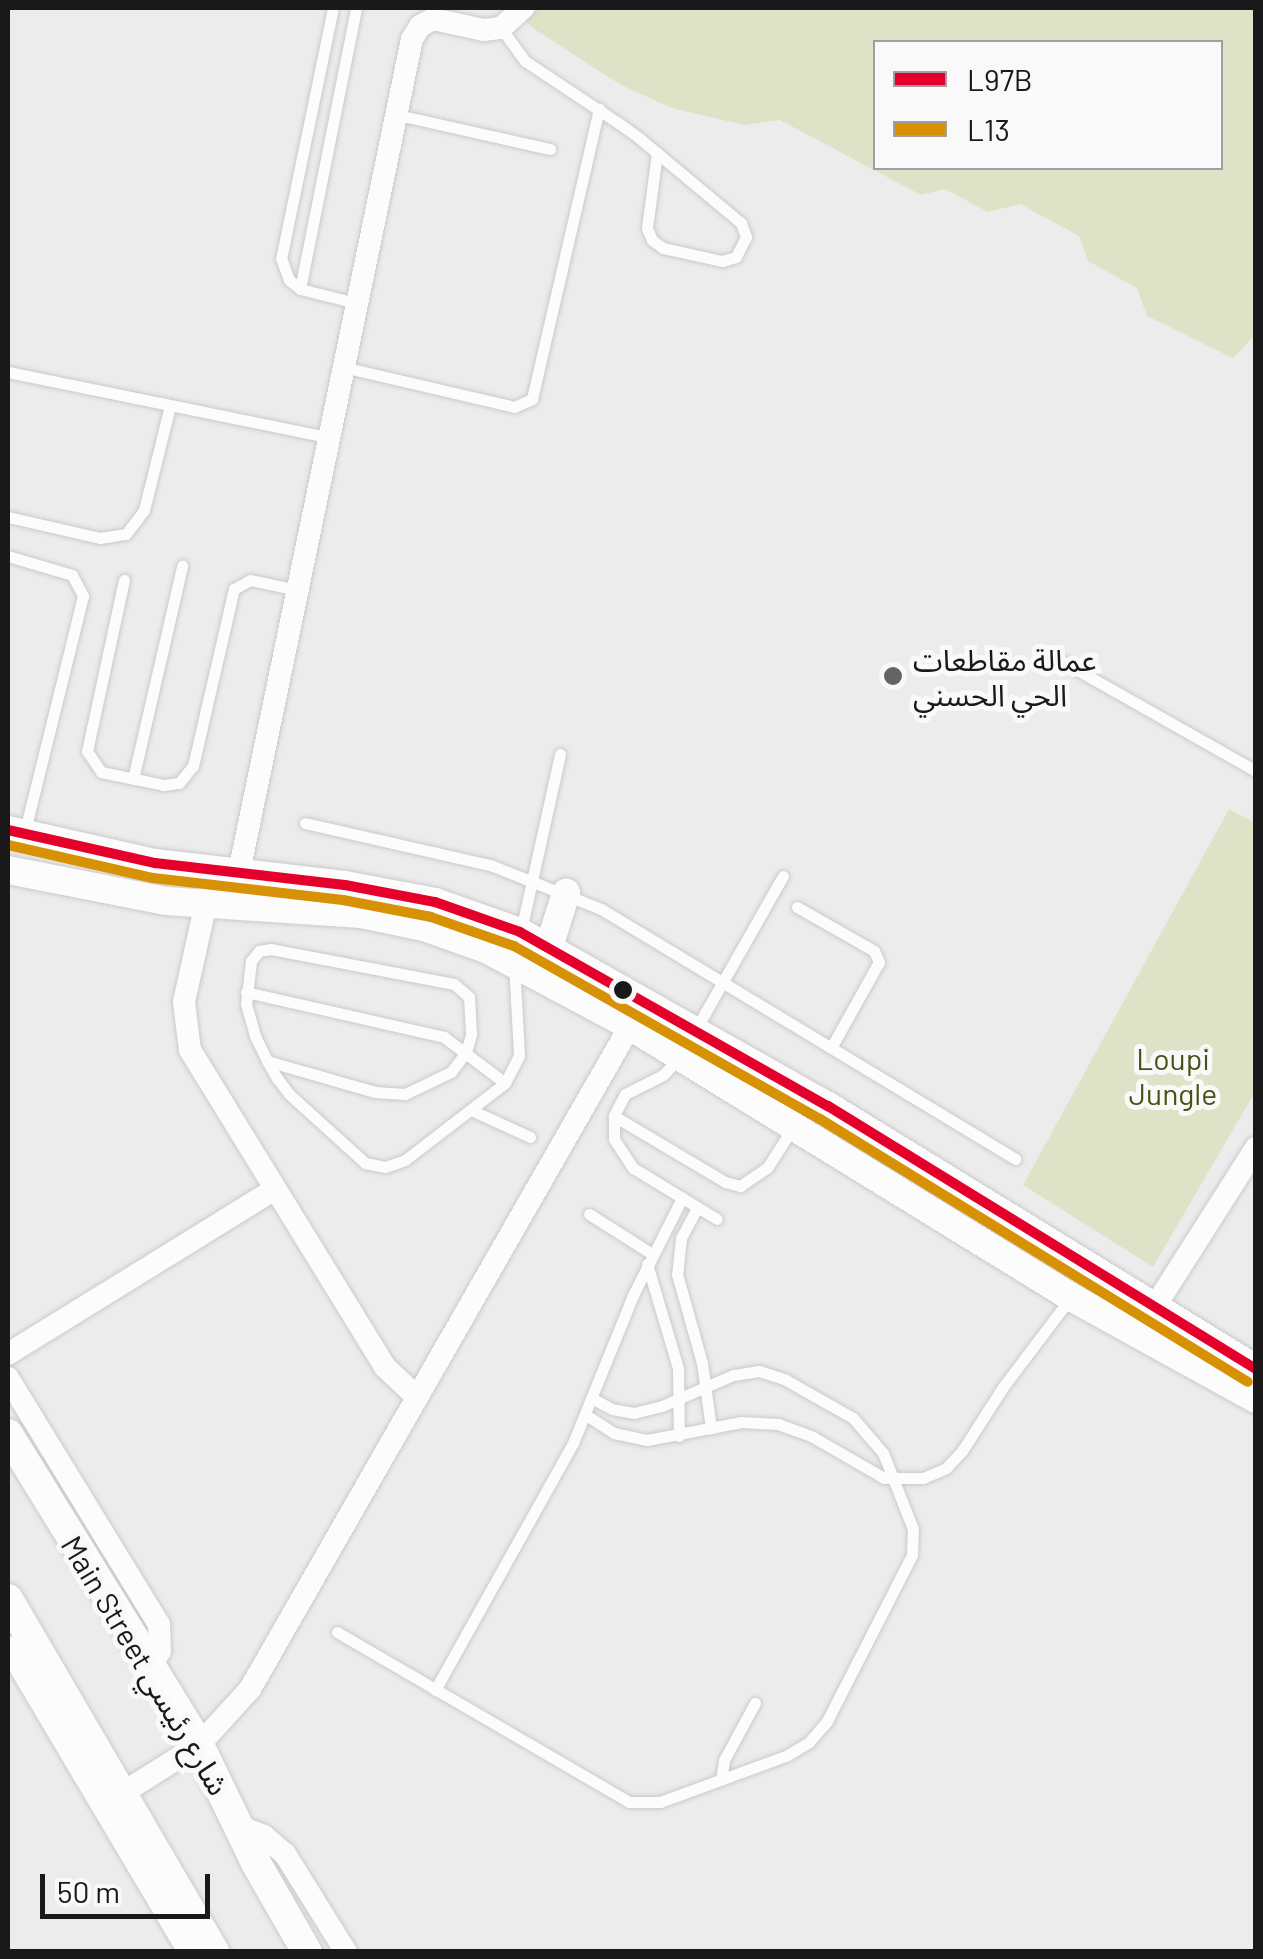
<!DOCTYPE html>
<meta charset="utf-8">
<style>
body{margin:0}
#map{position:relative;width:1263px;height:1959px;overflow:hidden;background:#ececec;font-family:Barlow,"Noto Sans Arabic",sans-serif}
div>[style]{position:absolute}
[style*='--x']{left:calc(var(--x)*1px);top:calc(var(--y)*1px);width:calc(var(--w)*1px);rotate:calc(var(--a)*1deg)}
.green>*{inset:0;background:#dee3c7}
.roads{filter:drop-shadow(0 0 2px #cacaca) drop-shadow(0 0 2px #cacaca)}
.service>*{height:11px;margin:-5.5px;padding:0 5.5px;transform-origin:5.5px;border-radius:5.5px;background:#fcfcfc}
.minor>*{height:22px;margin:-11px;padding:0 11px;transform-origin:11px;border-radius:11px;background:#fcfcfc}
.tertiary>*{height:28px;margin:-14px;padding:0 14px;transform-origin:14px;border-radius:14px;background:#fcfcfc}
.secondary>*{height:30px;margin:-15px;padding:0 15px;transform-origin:15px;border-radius:15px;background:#fcfcfc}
.bus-1>*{height:10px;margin:-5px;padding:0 5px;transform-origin:5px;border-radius:5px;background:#e4002b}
.bus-2>*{height:10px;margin:-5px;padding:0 5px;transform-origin:5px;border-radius:5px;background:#d69104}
.dots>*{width:28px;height:28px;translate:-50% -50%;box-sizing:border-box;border:5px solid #f9f9fa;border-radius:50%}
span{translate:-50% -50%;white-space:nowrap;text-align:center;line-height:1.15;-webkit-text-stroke:10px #f9f9fa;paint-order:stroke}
.poi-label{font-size:30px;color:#19191a}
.left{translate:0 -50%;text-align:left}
.park-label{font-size:30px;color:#485113}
.street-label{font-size:30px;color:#19191a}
.frame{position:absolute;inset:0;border:10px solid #19191a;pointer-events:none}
.legend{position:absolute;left:873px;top:40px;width:350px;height:130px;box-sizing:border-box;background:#f9f9fa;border:2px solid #9f9fa0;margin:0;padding:12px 18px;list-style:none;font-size:30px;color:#19191a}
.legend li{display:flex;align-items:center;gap:20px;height:50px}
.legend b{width:50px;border:2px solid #9f9fa0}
.scale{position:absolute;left:40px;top:1874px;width:170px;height:45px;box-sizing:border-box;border:5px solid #19191a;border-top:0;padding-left:12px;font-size:30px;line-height:35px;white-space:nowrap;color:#19191a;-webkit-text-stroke:8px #f9f9fa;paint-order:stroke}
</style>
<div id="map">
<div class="green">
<div style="clip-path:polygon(evenodd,513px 8px,1255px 8px,1255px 335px,1233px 358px,1147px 316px,1137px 288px,1088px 261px,1079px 236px,1020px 204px,988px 212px,945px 189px,921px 195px,780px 120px,744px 125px,672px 108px,621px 85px,534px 29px,513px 8px,876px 42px,1220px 42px,1220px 168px,876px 168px,876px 42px)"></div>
<div style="clip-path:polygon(1229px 809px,1255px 823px,1255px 1092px,1153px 1267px,1023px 1185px)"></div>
</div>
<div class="roads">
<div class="service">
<div style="--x:333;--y:8;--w:255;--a:101.7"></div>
<div style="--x:281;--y:258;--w:23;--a:70"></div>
<div style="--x:289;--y:280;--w:14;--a:39"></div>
<div style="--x:300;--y:289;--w:62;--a:14"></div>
<div style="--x:501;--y:28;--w:41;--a:54"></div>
<div style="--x:525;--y:61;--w:114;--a:33.6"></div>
<div style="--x:620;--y:124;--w:24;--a:36"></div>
<div style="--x:639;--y:138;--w:133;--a:39.8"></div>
<div style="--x:741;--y:223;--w:15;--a:70"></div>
<div style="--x:746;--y:237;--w:22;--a:117"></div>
<div style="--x:736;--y:257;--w:15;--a:164"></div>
<div style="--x:722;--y:261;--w:60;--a:-167.6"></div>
<div style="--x:663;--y:248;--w:14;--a:-144"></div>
<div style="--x:652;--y:240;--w:13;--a:-113"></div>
<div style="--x:647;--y:228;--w:76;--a:-82.4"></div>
<div style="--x:398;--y:115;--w:156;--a:12.6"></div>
<div style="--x:300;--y:289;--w:287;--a:-78.7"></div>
<div style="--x:347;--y:368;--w:171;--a:13.1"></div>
<div style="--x:514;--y:407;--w:20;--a:-24"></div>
<div style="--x:532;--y:399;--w:298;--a:-77"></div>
<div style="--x:8;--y:372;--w:330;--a:11.5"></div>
<div style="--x:8;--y:517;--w:94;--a:12.9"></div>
<div style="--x:100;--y:538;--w:26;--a:-9"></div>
<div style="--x:126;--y:534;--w:30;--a:-53"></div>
<div style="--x:144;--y:510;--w:107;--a:-76"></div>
<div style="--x:8;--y:556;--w:67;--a:16.5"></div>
<div style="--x:72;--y:575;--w:24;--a:62"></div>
<div style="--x:83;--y:596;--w:246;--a:103.9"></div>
<div style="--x:124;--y:580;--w:175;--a:102.2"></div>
<div style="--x:87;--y:751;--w:25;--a:56"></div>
<div style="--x:101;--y:772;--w:64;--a:11.7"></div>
<div style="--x:164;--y:785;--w:15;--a:-8"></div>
<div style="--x:179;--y:783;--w:22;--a:-51"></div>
<div style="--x:193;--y:766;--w:182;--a:-77"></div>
<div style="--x:234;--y:589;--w:18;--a:-29"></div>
<div style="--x:250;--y:580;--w:49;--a:11.8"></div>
<div style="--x:1049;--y:654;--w:238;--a:29.5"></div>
<div style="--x:133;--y:779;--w:219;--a:-77"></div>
<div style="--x:305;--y:823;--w:190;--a:12.8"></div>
<div style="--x:490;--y:865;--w:119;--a:21.6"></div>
<div style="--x:601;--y:909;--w:484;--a:31.1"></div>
<div style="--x:797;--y:907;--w:89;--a:29.7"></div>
<div style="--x:874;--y:951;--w:12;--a:66"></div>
<div style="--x:879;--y:962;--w:98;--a:119.2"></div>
<div style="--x:246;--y:992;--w:203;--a:12.8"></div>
<div style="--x:444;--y:1037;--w:76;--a:37"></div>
<div style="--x:696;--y:1029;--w:176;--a:-60.4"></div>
<div style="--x:679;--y:1058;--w:23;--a:133"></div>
<div style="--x:663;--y:1075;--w:42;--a:153.4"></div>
<div style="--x:625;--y:1094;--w:25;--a:117"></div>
<div style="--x:614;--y:1116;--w:23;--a:90"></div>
<div style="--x:614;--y:1139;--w:35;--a:57"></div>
<div style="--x:633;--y:1168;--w:98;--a:31.3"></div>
<div style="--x:267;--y:1061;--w:112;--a:16"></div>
<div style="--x:375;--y:1092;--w:30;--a:4"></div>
<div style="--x:405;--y:1094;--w:51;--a:-25.6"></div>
<div style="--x:451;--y:1072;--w:25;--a:-53"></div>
<div style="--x:466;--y:1052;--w:19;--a:-74"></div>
<div style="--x:471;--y:1034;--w:37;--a:-93"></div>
<div style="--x:469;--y:997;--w:20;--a:-139"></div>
<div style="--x:454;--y:984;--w:186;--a:-169.2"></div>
<div style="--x:271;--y:949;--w:12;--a:171"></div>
<div style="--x:259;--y:951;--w:13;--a:129"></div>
<div style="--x:251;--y:961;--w:43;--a:96.6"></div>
<div style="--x:246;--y:1004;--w:33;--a:74"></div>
<div style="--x:255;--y:1036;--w:28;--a:64"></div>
<div style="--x:267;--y:1061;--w:20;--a:60"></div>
<div style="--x:277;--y:1078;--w:20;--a:53"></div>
<div style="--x:289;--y:1094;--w:103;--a:42.2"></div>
<div style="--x:365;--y:1163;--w:20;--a:11"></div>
<div style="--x:385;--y:1167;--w:21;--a:-19"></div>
<div style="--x:405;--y:1160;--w:126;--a:-37.6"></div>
<div style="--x:505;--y:1083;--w:31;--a:-63"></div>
<div style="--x:519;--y:1055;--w:93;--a:-93.1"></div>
<div style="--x:514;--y:962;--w:213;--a:-77.5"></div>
<div style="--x:471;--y:1110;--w:65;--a:24.6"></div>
<div style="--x:614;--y:1116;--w:129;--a:30.7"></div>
<div style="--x:725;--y:1182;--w:16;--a:15"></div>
<div style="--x:740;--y:1186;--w:32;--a:-34"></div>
<div style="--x:767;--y:1168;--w:46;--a:-57.3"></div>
<div style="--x:697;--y:1208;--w:34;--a:118"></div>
<div style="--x:681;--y:1238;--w:36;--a:96"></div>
<div style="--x:677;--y:1274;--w:92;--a:74.3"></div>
<div style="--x:702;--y:1363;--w:66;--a:82.1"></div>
<div style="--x:589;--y:1214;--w:75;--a:32.4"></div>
<div style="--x:647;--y:1264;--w:109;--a:73.4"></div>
<div style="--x:678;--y:1368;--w:68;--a:89.2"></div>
<div style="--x:586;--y:1415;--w:33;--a:33"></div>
<div style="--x:614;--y:1433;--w:34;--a:12"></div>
<div style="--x:647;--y:1440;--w:96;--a:-10.8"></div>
<div style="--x:741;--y:1422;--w:37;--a:3"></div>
<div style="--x:778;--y:1424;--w:37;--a:20"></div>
<div style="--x:813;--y:1437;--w:82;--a:30"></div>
<div style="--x:884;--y:1478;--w:39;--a:0"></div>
<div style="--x:923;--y:1478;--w:25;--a:-23"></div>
<div style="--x:946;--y:1468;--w:23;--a:-47"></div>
<div style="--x:962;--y:1451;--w:76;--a:-57.4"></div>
<div style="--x:1003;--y:1387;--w:113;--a:-52.9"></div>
<div style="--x:337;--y:1632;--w:338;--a:30.2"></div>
<div style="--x:629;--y:1802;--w:31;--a:0"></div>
<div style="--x:660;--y:1802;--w:134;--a:-20.1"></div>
<div style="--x:786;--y:1756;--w:27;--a:-31"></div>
<div style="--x:809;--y:1742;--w:28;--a:-49"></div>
<div style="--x:827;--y:1721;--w:186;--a:-62.9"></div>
<div style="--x:912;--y:1555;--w:26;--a:-88"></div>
<div style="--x:913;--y:1529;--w:82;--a:-111.5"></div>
<div style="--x:883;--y:1453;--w:46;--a:-130.6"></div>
<div style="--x:853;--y:1418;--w:79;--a:-150.5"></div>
<div style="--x:784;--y:1379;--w:26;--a:-162"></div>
<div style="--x:759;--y:1371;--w:26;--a:171"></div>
<div style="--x:733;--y:1375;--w:77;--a:156.4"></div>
<div style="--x:662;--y:1406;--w:29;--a:166"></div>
<div style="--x:634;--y:1413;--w:22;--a:-170"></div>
<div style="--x:612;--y:1409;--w:21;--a:-152"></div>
<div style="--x:435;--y:1690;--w:283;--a:-60.8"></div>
<div style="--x:573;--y:1443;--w:160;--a:-67.9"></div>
<div style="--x:633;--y:1295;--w:109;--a:-63.2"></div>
<div style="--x:721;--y:1780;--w:20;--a:-81"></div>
<div style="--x:724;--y:1760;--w:65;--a:-61.5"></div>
</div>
<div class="minor">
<div style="--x:213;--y:871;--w:134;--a:102.5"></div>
<div style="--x:184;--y:1002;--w:48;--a:82.9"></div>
<div style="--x:190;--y:1050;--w:372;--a:58.4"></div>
<div style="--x:385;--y:1367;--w:44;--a:43.2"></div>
<div style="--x:232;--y:906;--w:885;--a:-78.27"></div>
<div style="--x:412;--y:39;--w:15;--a:-58"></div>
<div style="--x:420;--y:26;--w:15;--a:-28"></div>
<div style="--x:433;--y:19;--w:52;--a:12.2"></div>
<div style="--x:484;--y:30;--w:17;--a:-7"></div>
<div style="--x:501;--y:28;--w:30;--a:-42"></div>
<div style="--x:1147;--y:1319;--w:203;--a:-57.5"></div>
<div style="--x:8;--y:1354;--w:314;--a:-31.7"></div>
<div style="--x:8;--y:1378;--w:289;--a:58.5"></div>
<div style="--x:159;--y:1624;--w:27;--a:88"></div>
<div style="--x:160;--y:1651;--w:17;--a:121"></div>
<div style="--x:8;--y:1647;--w:355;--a:59.3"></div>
<div style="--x:124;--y:1792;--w:89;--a:-32.1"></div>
<div style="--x:199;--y:1745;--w:76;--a:-47.7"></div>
<div style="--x:250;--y:1689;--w:764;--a:-60.18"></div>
<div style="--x:238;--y:1826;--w:28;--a:21"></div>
<div style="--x:264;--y:1836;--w:28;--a:41"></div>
<div style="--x:285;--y:1854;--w:115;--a:58.1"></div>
</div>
<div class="tertiary">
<div style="--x:8;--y:830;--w:151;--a:12.7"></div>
<div style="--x:155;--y:863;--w:191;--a:6.6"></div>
<div style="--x:345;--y:885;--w:92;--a:10.7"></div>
<div style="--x:435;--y:902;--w:90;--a:19.4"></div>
<div style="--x:520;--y:932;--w:354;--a:29.5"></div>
<div style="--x:828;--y:1106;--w:502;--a:31.57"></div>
<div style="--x:8;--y:870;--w:161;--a:11.1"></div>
<div style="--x:166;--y:901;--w:195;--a:3.8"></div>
<div style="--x:361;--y:914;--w:64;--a:11.7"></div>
<div style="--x:424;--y:927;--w:66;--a:19.5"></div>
<div style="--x:486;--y:949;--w:163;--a:28.1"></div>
<div style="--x:630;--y:1026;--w:518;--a:31.57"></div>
<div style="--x:1071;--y:1297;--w:211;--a:28.9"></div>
<div style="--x:549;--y:947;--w:57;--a:-72.5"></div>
</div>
<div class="secondary">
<div style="--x:8;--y:1434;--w:365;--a:58.4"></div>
<div style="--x:199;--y:1745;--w:131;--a:64.2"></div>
<div style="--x:256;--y:1863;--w:103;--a:60.2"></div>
<div style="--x:8;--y:1599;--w:409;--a:59.7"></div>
</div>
</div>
<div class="bus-1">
<div style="--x:8;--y:830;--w:151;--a:12.7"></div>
<div style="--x:155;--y:863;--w:191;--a:6.6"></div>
<div style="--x:345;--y:885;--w:92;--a:10.7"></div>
<div style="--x:435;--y:902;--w:90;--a:19.4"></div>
<div style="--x:520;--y:932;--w:354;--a:29.5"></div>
<div style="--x:828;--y:1106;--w:502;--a:31.57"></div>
</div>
<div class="bus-2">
<div style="--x:8;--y:845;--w:149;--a:12.8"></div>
<div style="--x:153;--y:878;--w:191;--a:6.6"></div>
<div style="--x:343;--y:900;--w:90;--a:10.9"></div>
<div style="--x:431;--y:917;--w:88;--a:19.3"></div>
<div style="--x:514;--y:946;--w:352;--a:29.5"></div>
<div style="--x:820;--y:1119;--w:502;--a:31.57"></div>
</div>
<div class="dots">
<div style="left:893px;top:676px;background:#636364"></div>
<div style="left:623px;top:990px;background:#19191a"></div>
</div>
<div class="poi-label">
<span class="left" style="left:913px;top:676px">عمالة مقاطعات<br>الحي الحسني</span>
</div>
<div class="park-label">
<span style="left:1173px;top:1075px">Loupi<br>Jungle</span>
</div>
<div class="street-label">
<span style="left:146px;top:1665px;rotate:59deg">Main Street شارع رئيسي</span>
</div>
<div class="frame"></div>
<ul class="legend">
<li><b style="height:12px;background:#e4002b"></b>L97B</li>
<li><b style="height:12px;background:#d69104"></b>L13</li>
</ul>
<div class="scale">50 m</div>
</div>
